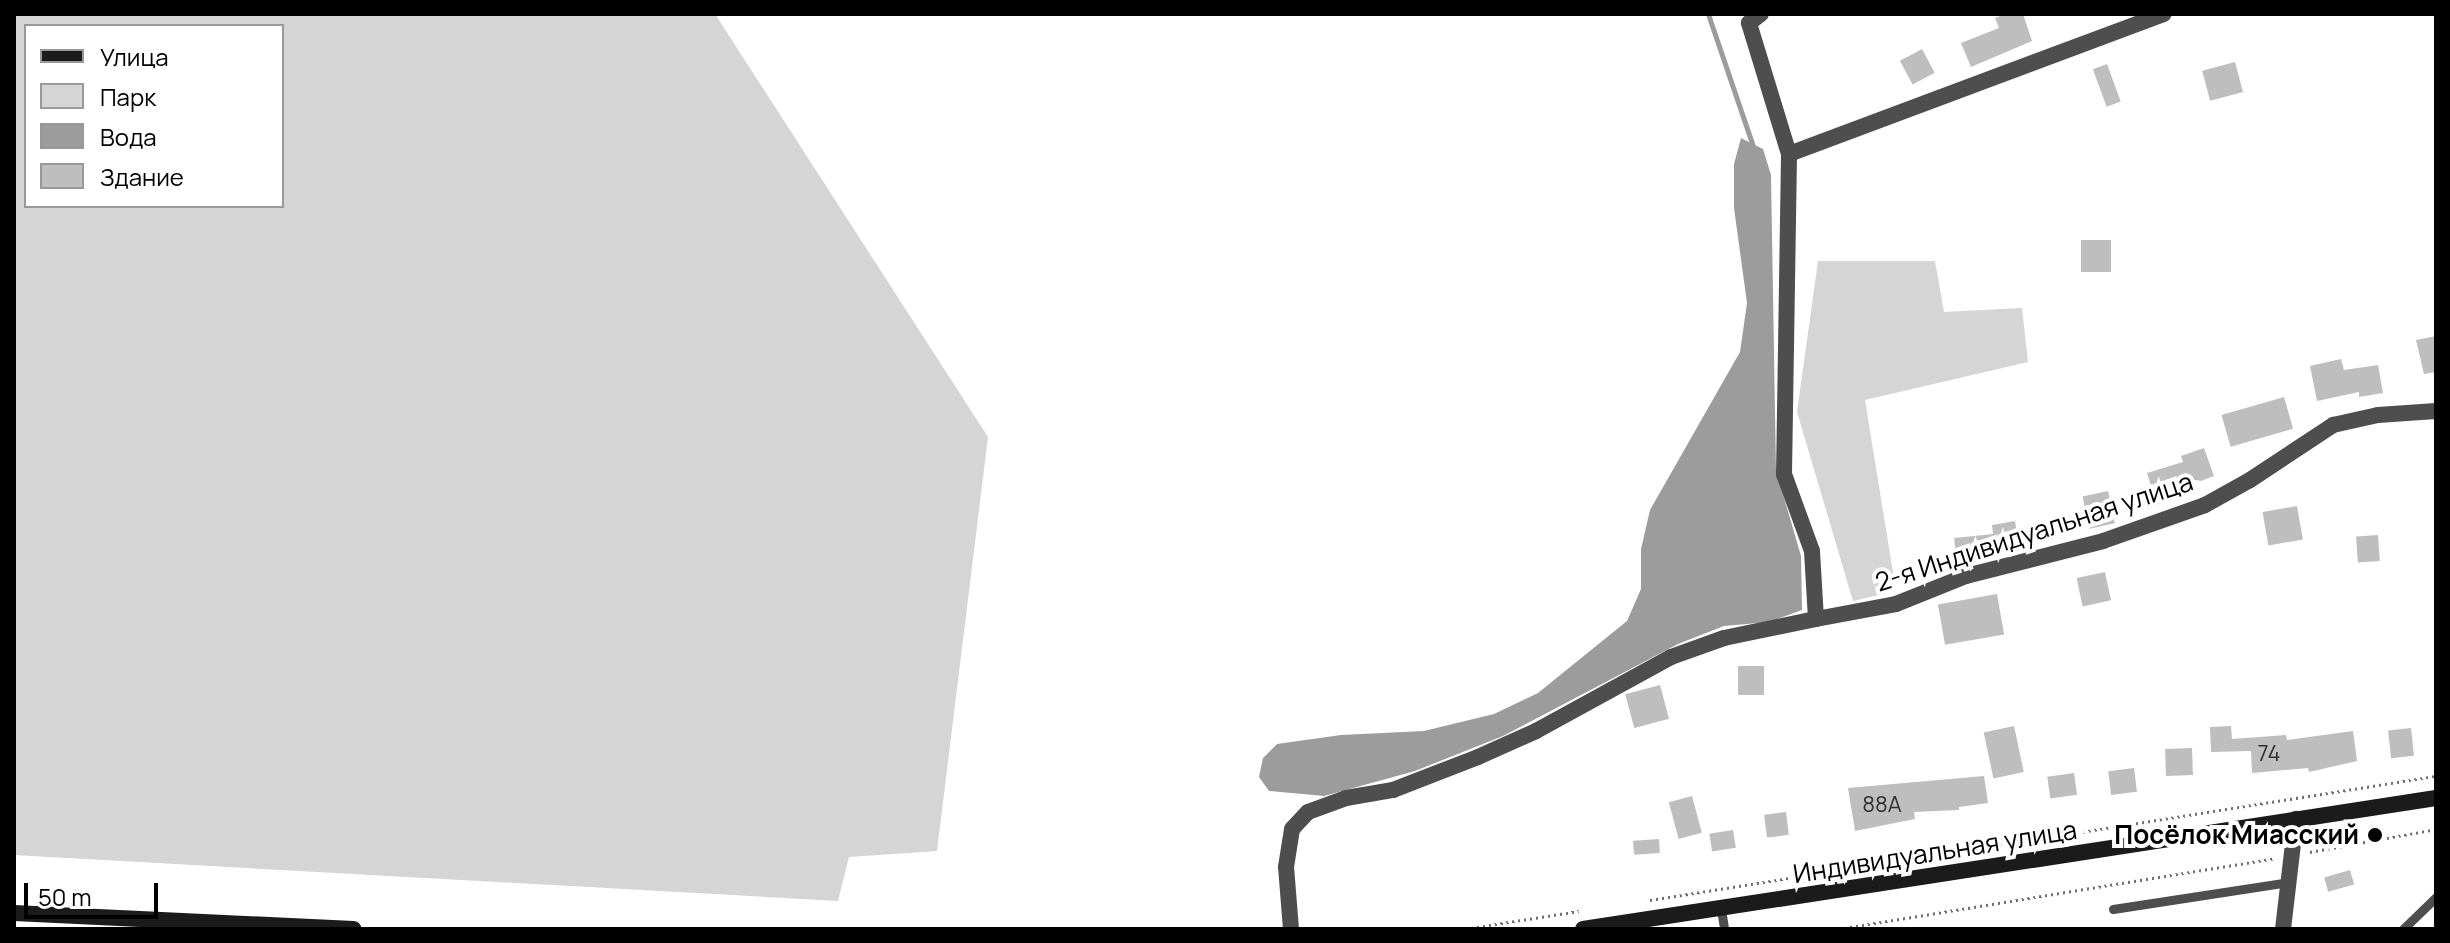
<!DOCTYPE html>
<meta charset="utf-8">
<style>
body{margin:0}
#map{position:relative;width:2450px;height:943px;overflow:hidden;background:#fff;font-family:Manrope,sans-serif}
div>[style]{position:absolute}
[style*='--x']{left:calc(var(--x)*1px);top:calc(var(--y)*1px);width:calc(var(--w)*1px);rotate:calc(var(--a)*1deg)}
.green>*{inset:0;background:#d5d5d5}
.water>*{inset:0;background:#9c9c9c}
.stream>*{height:5px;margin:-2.5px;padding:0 2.5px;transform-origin:2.5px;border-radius:2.5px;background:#9c9c9c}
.building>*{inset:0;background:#bebebe;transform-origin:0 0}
.path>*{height:3px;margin-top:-1.5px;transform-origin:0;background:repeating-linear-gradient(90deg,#707070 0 2px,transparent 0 6px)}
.lane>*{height:9px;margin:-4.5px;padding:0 4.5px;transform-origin:4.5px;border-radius:4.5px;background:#4e4e4e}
.street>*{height:16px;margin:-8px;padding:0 8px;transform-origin:8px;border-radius:8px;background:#4e4e4e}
.secondary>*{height:16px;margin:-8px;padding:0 8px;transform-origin:8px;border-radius:8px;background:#1b1b1b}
.dots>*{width:22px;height:22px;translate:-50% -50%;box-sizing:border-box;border:4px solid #fff;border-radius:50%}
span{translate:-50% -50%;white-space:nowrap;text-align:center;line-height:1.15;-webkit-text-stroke:8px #fff;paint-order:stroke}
.number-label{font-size:22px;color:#303030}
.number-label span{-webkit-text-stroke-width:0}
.street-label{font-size:26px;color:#000}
.poi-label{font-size:26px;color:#000;font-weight:700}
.right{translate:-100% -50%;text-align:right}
.frame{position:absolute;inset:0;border:16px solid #000;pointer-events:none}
.legend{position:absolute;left:24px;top:24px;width:260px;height:184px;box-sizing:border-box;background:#fff;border:2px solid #999;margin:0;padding:10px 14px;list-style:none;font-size:24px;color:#000}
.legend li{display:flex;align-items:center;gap:16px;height:40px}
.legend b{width:40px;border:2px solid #999}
.scale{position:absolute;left:24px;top:883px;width:134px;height:36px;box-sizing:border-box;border:4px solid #000;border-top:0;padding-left:10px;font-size:24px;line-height:28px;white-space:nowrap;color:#000;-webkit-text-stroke:6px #fff;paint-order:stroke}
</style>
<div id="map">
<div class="green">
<div style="clip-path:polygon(evenodd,14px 14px,715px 14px,988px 437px,937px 851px,849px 857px,838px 901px,14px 855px,14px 14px,26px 26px,282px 26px,282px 206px,26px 206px,26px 26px)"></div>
<div style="clip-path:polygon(1818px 261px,1935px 261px,1944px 312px,2022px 308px,2028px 362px,1865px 400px,1896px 591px,1853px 601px,1797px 412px)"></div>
</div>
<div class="water">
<div style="clip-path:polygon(1741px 138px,1763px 149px,1771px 175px,1776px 470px,1801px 556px,1802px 610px,1769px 622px,1724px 626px,1678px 644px,1503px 736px,1415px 771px,1324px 796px,1269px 791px,1259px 777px,1263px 758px,1277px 744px,1341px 735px,1424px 731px,1494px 714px,1538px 693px,1627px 621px,1641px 589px,1641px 549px,1650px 510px,1740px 352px,1747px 303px,1734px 208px,1734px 164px)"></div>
</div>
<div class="stream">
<div style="--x:1708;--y:14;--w:143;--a:71.2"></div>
</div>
<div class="building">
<div style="clip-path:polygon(2005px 14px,2023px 14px,2032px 41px,1971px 67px,1961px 43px,1999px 28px,1995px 18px)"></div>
<div style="left:1922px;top:49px;width:27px;height:25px;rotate:62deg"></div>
<div style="left:2235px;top:62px;width:31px;height:34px;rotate:75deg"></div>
<div style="left:2107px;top:64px;width:40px;height:15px;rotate:70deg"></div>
<div style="left:2111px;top:240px;width:32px;height:30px;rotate:90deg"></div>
<div style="clip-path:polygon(2436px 336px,2436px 372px,2424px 374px,2416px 340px)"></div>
<div style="clip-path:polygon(2341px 359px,2344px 370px,2378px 365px,2383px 393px,2359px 397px,2359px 392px,2317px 401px,2310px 366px)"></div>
<div style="left:2284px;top:397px;width:33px;height:65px;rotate:74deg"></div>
<div style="clip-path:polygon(2204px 448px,2214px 476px,2180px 489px,2182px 496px,2157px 505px,2147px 473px,2183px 462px,2181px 456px)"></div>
<div style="left:2108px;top:491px;width:33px;height:26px;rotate:78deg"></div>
<div style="left:2297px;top:506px;width:34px;height:35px;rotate:80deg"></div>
<div style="clip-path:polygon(2015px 521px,2019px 548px,1974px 555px,1975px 562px,1957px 565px,1954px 538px,1993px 534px,1992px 525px)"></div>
<div style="left:2378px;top:535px;width:26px;height:22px;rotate:86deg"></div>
<div style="left:2105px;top:572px;width:29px;height:29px;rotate:78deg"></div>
<div style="left:1997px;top:594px;width:41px;height:60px;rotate:80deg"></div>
<div style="left:1738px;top:666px;width:26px;height:29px"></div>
<div style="left:1660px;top:685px;width:35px;height:36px;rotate:75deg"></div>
<div style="left:2014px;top:726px;width:47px;height:31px;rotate:78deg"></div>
<div style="clip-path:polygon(2231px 726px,2232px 739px,2286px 735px,2287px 740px,2353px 731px,2357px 761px,2309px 772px,2308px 768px,2252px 773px,2251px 751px,2211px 752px,2210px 727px)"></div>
<div style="left:2411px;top:728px;width:28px;height:23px;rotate:84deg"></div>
<div style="left:2192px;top:748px;width:27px;height:27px;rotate:88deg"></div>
<div style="left:2134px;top:768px;width:24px;height:26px;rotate:83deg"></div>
<div style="left:2074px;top:773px;width:22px;height:27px;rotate:82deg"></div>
<div style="clip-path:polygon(1984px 776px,1988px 803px,1959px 807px,1959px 810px,1914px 812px,1915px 819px,1855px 831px,1848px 788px)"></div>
<div style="left:1692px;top:796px;width:38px;height:24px;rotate:75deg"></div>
<div style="left:1786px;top:812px;width:23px;height:22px;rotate:83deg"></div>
<div style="left:1733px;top:830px;width:18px;height:24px;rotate:81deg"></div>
<div style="left:1659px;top:839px;width:14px;height:26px;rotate:86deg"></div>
<div style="left:2350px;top:870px;width:15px;height:27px;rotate:74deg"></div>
</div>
<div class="path">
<div style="--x:2310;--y:852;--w:128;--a:-10.3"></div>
<div style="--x:1650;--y:900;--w:796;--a:-8.97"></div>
<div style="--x:1465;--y:929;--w:115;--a:-9"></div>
<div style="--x:1838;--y:929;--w:443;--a:-9.2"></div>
</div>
<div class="lane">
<div style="--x:1721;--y:909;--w:20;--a:81"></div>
<div style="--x:2113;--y:909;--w:178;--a:-8.7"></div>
<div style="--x:2403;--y:929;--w:46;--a:-44.1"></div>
</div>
<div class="street">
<div style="--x:1789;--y:154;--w:400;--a:-20.5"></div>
<div style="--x:1816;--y:619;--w:81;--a:-10.6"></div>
<div style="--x:1896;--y:604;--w:75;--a:-21.8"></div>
<div style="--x:1966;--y:576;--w:141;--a:-14.3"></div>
<div style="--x:2103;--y:541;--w:108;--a:-19.4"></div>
<div style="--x:2205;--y:505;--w:51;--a:-29.1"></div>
<div style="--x:2250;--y:480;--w:100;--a:-33.5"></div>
<div style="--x:2333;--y:425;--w:46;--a:-12.5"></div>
<div style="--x:2378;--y:415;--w:58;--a:-3.9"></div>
<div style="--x:1291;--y:929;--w:62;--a:-94.6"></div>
<div style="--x:1286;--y:867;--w:38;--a:-81"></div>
<div style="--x:1292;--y:829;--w:23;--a:-47"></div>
<div style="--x:1308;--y:812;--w:40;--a:-20.2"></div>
<div style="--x:1346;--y:798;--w:48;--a:-9.7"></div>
<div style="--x:1393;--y:790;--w:91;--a:-21.2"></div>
<div style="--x:1478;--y:757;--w:64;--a:-24.1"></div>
<div style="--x:1536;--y:731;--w:154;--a:-28.7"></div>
<div style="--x:1671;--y:657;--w:56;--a:-19.7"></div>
<div style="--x:1724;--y:638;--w:94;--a:-11.7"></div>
<div style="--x:1816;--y:619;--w:68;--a:-93.4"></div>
<div style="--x:1812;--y:551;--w:82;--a:-110"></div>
<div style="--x:1784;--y:474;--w:320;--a:-89.1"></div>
<div style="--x:1789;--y:154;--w:137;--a:-107"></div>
<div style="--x:1749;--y:23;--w:15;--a:-37"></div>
<div style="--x:2283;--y:929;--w:111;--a:-83.3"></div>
</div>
<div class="secondary">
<div style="--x:14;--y:913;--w:340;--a:2.7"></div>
<div style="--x:1583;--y:929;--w:863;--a:-8.73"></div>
</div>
<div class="dots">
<div style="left:2375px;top:835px;background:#000"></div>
</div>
<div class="number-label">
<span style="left:2269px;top:754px">74</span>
<span style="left:1882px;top:805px">88А</span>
</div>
<div class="street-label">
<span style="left:2034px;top:532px;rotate:-18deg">2-я Индивидуальная улица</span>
<span style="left:1935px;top:852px;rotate:-9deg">Индивидуальная улица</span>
</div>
<div class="poi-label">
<span class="right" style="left:2359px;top:835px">Посёлок Миасский</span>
</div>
<div class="frame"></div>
<ul class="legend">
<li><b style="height:10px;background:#1b1b1b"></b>Улица</li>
<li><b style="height:22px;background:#d5d5d5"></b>Парк</li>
<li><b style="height:22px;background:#9c9c9c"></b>Вода</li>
<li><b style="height:22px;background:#bebebe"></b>Здание</li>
</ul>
<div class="scale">50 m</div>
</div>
